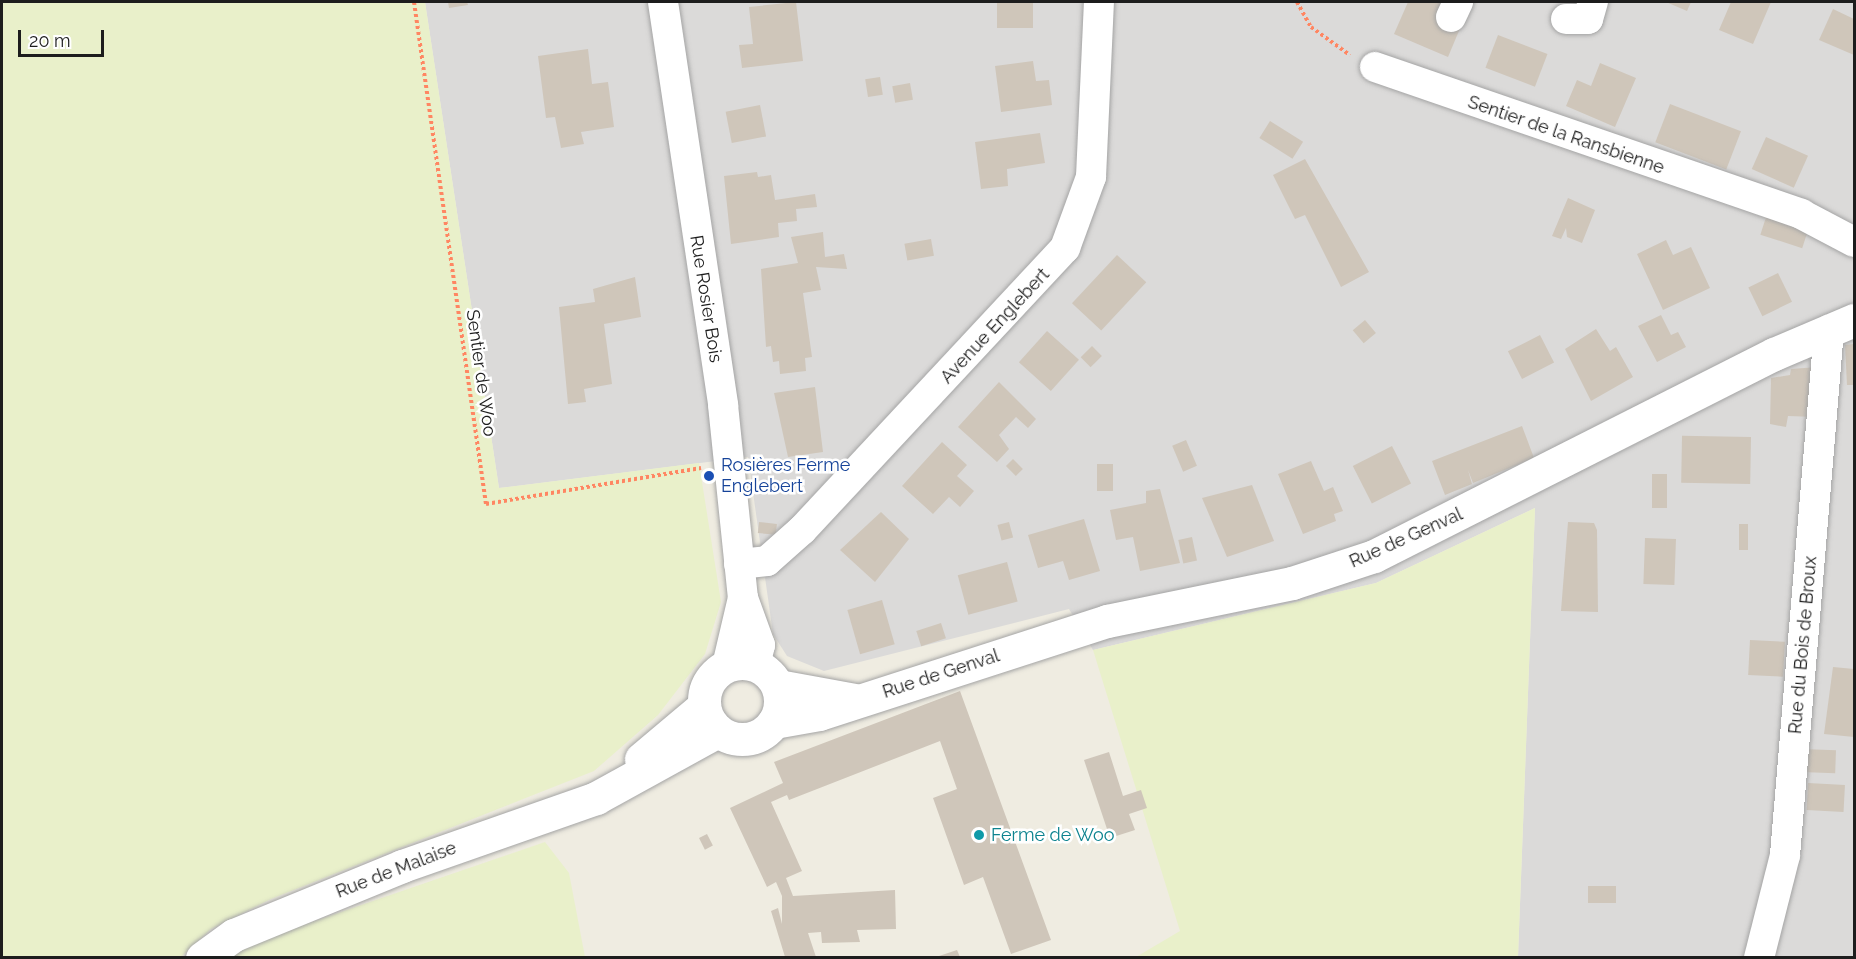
<!DOCTYPE html>
<meta charset="utf-8">
<style>
body{margin:0}
#map{position:relative;width:1856px;height:959px;overflow:hidden;background:#efece1;font-family:Raleway,sans-serif}
div>[style]{position:absolute}
[style*='--x']{left:calc(var(--x)*1px);top:calc(var(--y)*1px);width:calc(var(--w)*1px);rotate:calc(var(--a)*1deg)}
.residential>*{inset:0;background:#dbdad9}
.farmland>*{inset:0;background:#e9f0ca}
.building>*{inset:0;background:#cfc6ba;transform-origin:0 0}
.path>*{height:4px;margin-top:-2px;transform-origin:0;background:repeating-linear-gradient(90deg,#ff8662 0 3px,transparent 0 6px)}
.roads{filter:drop-shadow(0 0 2px #a4a4a4) drop-shadow(0 0 2px #a4a4a4)}
.minor>*{height:30px;margin:-15px;padding:0 15px;transform-origin:15px;border-radius:15px;background:#fff}
.tertiary>*{height:33px;margin:-16.5px;padding:0 16.5px;transform-origin:16.5px;border-radius:16.5px;background:#fff}
.tertiary>.ring{margin:-16.5px;padding:0;box-sizing:content-box;background:none;border:33px solid #fff;border-radius:50%}
.dots>*{width:16px;height:16px;translate:-50% -50%;box-sizing:border-box;border:3px solid #fff;border-radius:50%}
span{translate:-50% -50%;white-space:nowrap;text-align:center;line-height:1.15;-webkit-text-stroke:5px #fff;paint-order:stroke}
.street-label{font-size:18px;color:#1d1d1d}
.transit-label{font-size:18px;color:#164399}
.left{translate:0 -50%;text-align:left}
.culture-label{font-size:18px;color:#0d838f}
.frame{position:absolute;inset:0;border:3px solid #1d1d1d;pointer-events:none}
.scale{position:absolute;left:18px;top:30px;width:86px;height:27px;box-sizing:border-box;border:3px solid #1d1d1d;border-top:0;padding-left:8px;font-size:18px;line-height:21px;white-space:nowrap;color:#1d1d1d;-webkit-text-stroke:4px #fff;paint-order:stroke}
</style>
<div id="map">
<div class="residential">
<div style="clip-path:polygon(425px 2px,1854px 2px,1854px 957px,1518px 957px,1535px 508px,1376px 583px,1093px 650px,1069px 609px,824px 671px,787px 656px,773px 634px,748px 457px,499px 488px)"></div>
</div>
<div class="farmland">
<div style="clip-path:polygon(2px 2px,425px 2px,499px 488px,699px 463px,721px 602px,705px 654px,658px 715px,594px 771px,271px 899px,211px 929px,181px 957px,2px 958px)"></div>
<div style="clip-path:polygon(1535px 508px,1518px 957px,1136px 957px,1180px 931px,1093px 650px,1376px 583px)"></div>
<div style="clip-path:polygon(545px 842px,569px 873px,585px 957px,231px 958px,253px 942px)"></div>
</div>
<div class="building">
<div style="clip-path:polygon(448px 2px,467px 2px,468px 5px,449px 8px)"></div>
<div style="clip-path:polygon(796px 2px,803px 61px,742px 68px,739px 45px,753px 44px,749px 7px)"></div>
<div style="left:997px;top:2px;width:36px;height:26px"></div>
<div style="clip-path:polygon(1408px 2px,1445px 2px,1461px 26px,1448px 57px,1394px 34px)"></div>
<div style="clip-path:polygon(1666px 2px,1691px 2px,1687px 11px)"></div>
<div style="clip-path:polygon(1731px 2px,1771px 2px,1753px 44px,1719px 30px)"></div>
<div style="clip-path:polygon(1833px 9px,1854px 19px,1854px 55px,1819px 40px)"></div>
<div style="left:1498px;top:35px;width:53px;height:35px;rotate:21deg"></div>
<div style="clip-path:polygon(588px 49px,592px 84px,608px 82px,614px 127px,581px 132px,584px 144px,561px 148px,555px 117px,546px 118px,538px 56px)"></div>
<div style="clip-path:polygon(1033px 61px,1036px 81px,1049px 80px,1052px 105px,1001px 112px,995px 66px)"></div>
<div style="clip-path:polygon(1600px 63px,1636px 78px,1615px 127px,1566px 106px,1577px 80px,1591px 86px)"></div>
<div style="left:880px;top:77px;width:18px;height:15px;rotate:81deg"></div>
<div style="left:910px;top:83px;width:17px;height:18px;rotate:80deg"></div>
<div style="left:1670px;top:104px;width:76px;height:41px;rotate:21deg"></div>
<div style="left:760px;top:105px;width:32px;height:35px;rotate:79deg"></div>
<div style="left:1270px;top:121px;width:39px;height:20px;rotate:32deg"></div>
<div style="clip-path:polygon(1040px 133px,1045px 163px,1007px 169px,1008px 186px,981px 189px,975px 142px)"></div>
<div style="left:1766px;top:137px;width:46px;height:35px;rotate:24deg"></div>
<div style="clip-path:polygon(1305px 159px,1369px 272px,1341px 287px,1305px 215px,1295px 219px,1273px 175px)"></div>
<div style="clip-path:polygon(757px 172px,758px 177px,771px 175px,775px 200px,815px 194px,817px 207px,796px 209px,797px 221px,778px 223px,779px 237px,731px 244px,724px 176px)"></div>
<div style="clip-path:polygon(1568px 198px,1595px 210px,1582px 243px,1567px 237px,1566px 228px,1561px 239px,1552px 236px)"></div>
<div style="left:1769px;top:208px;width:44px;height:28px;rotate:18deg"></div>
<div style="clip-path:polygon(823px 232px,825px 257px,844px 254px,847px 269px,816px 267px,821px 290px,803px 293px,812px 357px,805px 358px,806px 371px,780px 374px,779px 361px,773px 362px,771px 346px,766px 347px,761px 269px,798px 263px,791px 237px)"></div>
<div style="left:931px;top:239px;width:17px;height:27px;rotate:80deg"></div>
<div style="clip-path:polygon(1666px 240px,1673px 255px,1691px 247px,1710px 288px,1663px 310px,1637px 254px)"></div>
<div style="left:1117px;top:255px;width:40px;height:66px;rotate:43deg"></div>
<div style="left:1778px;top:273px;width:32px;height:33px;rotate:64deg"></div>
<div style="clip-path:polygon(635px 277px,641px 317px,604px 324px,612px 384px,584px 389px,586px 402px,568px 404px,559px 307px,595px 302px,593px 289px)"></div>
<div style="clip-path:polygon(1661px 315px,1671px 335px,1678px 332px,1686px 347px,1657px 362px,1638px 326px)"></div>
<div style="left:1365px;top:320px;width:17px;height:16px;rotate:50deg"></div>
<div style="clip-path:polygon(1596px 329px,1610px 351px,1616px 347px,1633px 377px,1591px 401px,1565px 349px)"></div>
<div style="left:1047px;top:331px;width:43px;height:42px;rotate:42deg"></div>
<div style="left:1540px;top:335px;width:31px;height:36px;rotate:63deg"></div>
<div style="clip-path:polygon(1854px 344px,1854px 385px,1847px 385px,1845px 345px)"></div>
<div style="left:1092px;top:346px;width:14px;height:16px;rotate:45deg"></div>
<div style="clip-path:polygon(1818px 367px,1816px 417px,1788px 416px,1786px 427px,1770px 424px,1771px 378px,1790px 375px,1791px 369px)"></div>
<div style="clip-path:polygon(999px 382px,1036px 419px,1028px 428px,1016px 417px,999px 435px,1009px 449px,997px 462px,958px 427px)"></div>
<div style="clip-path:polygon(815px 387px,823px 452px,788px 457px,774px 393px)"></div>
<div style="clip-path:polygon(1522px 426px,1534px 458px,1473px 483px,1468px 470px,1472px 484px,1445px 495px,1432px 461px)"></div>
<div style="left:1751px;top:437px;width:47px;height:69px;rotate:91deg"></div>
<div style="left:1186px;top:440px;width:28px;height:15px;rotate:67deg"></div>
<div style="clip-path:polygon(942px 442px,967px 465px,957px 476px,974px 491px,960px 507px,949px 497px,933px 514px,902px 486px)"></div>
<div style="left:1392px;top:446px;width:42px;height:44px;rotate:63deg"></div>
<div style="left:1013px;top:459px;width:14px;height:10px;rotate:45deg"></div>
<div style="clip-path:polygon(1311px 461px,1324px 491px,1333px 487px,1343px 511px,1334px 514px,1336px 521px,1303px 534px,1278px 474px)"></div>
<div style="left:1097px;top:464px;width:16px;height:27px"></div>
<div style="left:1652px;top:474px;width:15px;height:34px"></div>
<div style="clip-path:polygon(1252px 485px,1274px 541px,1227px 557px,1202px 498px)"></div>
<div style="clip-path:polygon(1160px 489px,1180px 563px,1140px 571px,1133px 537px,1116px 540px,1110px 510px,1146px 503px,1146px 491px)"></div>
<div style="clip-path:polygon(881px 512px,909px 539px,875px 582px,840px 550px)"></div>
<div style="clip-path:polygon(1084px 519px,1100px 571px,1069px 580px,1063px 561px,1038px 568px,1028px 535px)"></div>
<div style="left:759px;top:522px;width:18px;height:11px;rotate:6deg"></div>
<div style="left:1009px;top:522px;width:16px;height:12px;rotate:75deg"></div>
<div style="clip-path:polygon(1568px 522px,1594px 523px,1597px 530px,1598px 612px,1561px 611px)"></div>
<div style="left:1739px;top:524px;width:9px;height:26px"></div>
<div style="left:1192px;top:537px;width:24px;height:14px;rotate:78deg"></div>
<div style="left:1645px;top:538px;width:31px;height:46px;rotate:2deg"></div>
<div style="left:1007px;top:562px;width:41px;height:51px;rotate:75deg"></div>
<div style="left:882px;top:600px;width:46px;height:36px;rotate:74deg"></div>
<div style="left:941px;top:623px;width:16px;height:26px;rotate:72deg"></div>
<div style="left:1750px;top:640px;width:35px;height:35px;rotate:3deg"></div>
<div style="clip-path:polygon(1833px 667px,1854px 669px,1854px 737px,1824px 734px)"></div>
<div style="clip-path:polygon(960px 691px,1051px 940px,1011px 954px,983px 877px,964px 885px,933px 798px,957px 789px,940px 741px,789px 800px,787px 795px,771px 802px,802px 871px,786px 878px,793px 896px,895px 890px,896px 929px,857px 930px,860px 942px,822px 943px,821px 932px,808px 933px,816px 957px,785px 957px,771px 911px,778px 908px,782px 924px,782px 896px,776px 882px,767px 887px,730px 808px,783px 783px,774px 762px)"></div>
<div style="left:1802px;top:749px;width:34px;height:23px;rotate:2deg"></div>
<div style="clip-path:polygon(1109px 752px,1123px 796px,1141px 790px,1147px 808px,1129px 814px,1135px 830px,1110px 838px,1084px 760px)"></div>
<div style="left:1808px;top:783px;width:37px;height:27px;rotate:3deg"></div>
<div style="left:707px;top:834px;width:13px;height:9px;rotate:63deg"></div>
<div style="left:1588px;top:886px;width:28px;height:17px"></div>
<div style="clip-path:polygon(957px 950px,960px 957px,936px 957px)"></div>
</div>
<div class="path">
<div style="--x:414;--y:2;--w:507;--a:81.84"></div>
<div style="--x:486;--y:504;--w:218;--a:-9.5"></div>
<div style="--x:1297;--y:2;--w:29;--a:61"></div>
<div style="--x:1311;--y:27;--w:48;--a:35.7"></div>
</div>
<div class="roads">
<div class="minor">
<div style="--x:663;--y:2;--w:407;--a:81.5"></div>
<div style="--x:723;--y:405;--w:194;--a:84.1"></div>
<div style="--x:743;--y:598;--w:50;--a:70.1"></div>
<div style="--x:760;--y:645;--w:21;--a:104"></div>
<div style="--x:1451;--y:17;--w:17;--a:-65"></div>
<div style="--x:1566;--y:19;--w:22;--a:0"></div>
<div style="--x:1588;--y:19;--w:18;--a:-74"></div>
<div style="--x:1375;--y:67;--w:451;--a:19"></div>
<div style="--x:1801;--y:214;--w:60;--a:27.8"></div>
<div style="--x:739;--y:564;--w:28;--a:-6"></div>
<div style="--x:767;--y:561;--w:47;--a:-41.5"></div>
<div style="--x:802;--y:530;--w:386;--a:-47"></div>
<div style="--x:1065;--y:248;--w:76;--a:-69.9"></div>
<div style="--x:1091;--y:177;--w:175;--a:-87.4"></div>
<div style="--x:727;--y:666;--w:70;--a:-76.8"></div>
<div style="--x:1759;--y:958;--w:106;--a:-75.8"></div>
<div style="--x:1785;--y:855;--w:527;--a:-85.21"></div>
</div>
<div class="tertiary">
<div class="ring" style="left:704px;top:663px;width:43px;height:43px"></div>
<div style="--x:778;--y:686;--w:78;--a:10.3"></div>
<div style="--x:774;--y:722;--w:46;--a:-10.1"></div>
<div style="--x:819;--y:714;--w:303;--a:-17.9"></div>
<div style="--x:1107;--y:621;--w:189;--a:-11.6"></div>
<div style="--x:1292;--y:583;--w:86;--a:-18.2"></div>
<div style="--x:1374;--y:556;--w:448;--a:-26.8"></div>
<div style="--x:1774;--y:354;--w:87;--a:-23"></div>
<div style="--x:641;--y:759;--w:82;--a:-40.1"></div>
<div style="--x:202;--y:958;--w:39;--a:-36"></div>
<div style="--x:234;--y:935;--w:182;--a:-22.3"></div>
<div style="--x:402;--y:866;--w:206;--a:-19.3"></div>
<div style="--x:596;--y:798;--w:139;--a:-28.8"></div>
</div>
</div>
<div class="dots">
<div style="left:709px;top:476px;background:#1a4fb4"></div>
<div style="left:979px;top:835px;background:#0f9aa8"></div>
</div>
<div class="street-label">
<span style="left:1566px;top:135px;rotate:19deg">Sentier de la Ransbienne</span>
<span style="left:706px;top:299px;rotate:81deg">Rue Rosier Bois</span>
<span style="left:995px;top:326px;rotate:-47deg">Avenue Englebert</span>
<span style="left:481px;top:373px;rotate:82deg">Sentier de Woo</span>
<span style="left:1406px;top:538px;rotate:-24deg">Rue de Genval</span>
<span style="left:1803px;top:645px;rotate:-85deg">Rue du Bois de Broux</span>
<span style="left:941px;top:674px;rotate:-18deg">Rue de Genval</span>
<span style="left:396px;top:870px;rotate:-21deg">Rue de Malaise</span>
</div>
<div class="transit-label">
<span class="left" style="left:721px;top:476px">Rosières Ferme<br>Englebert</span>
</div>
<div class="culture-label">
<span class="left" style="left:991px;top:835px">Ferme de Woo</span>
</div>
<div class="frame"></div>
<div class="scale">20 m</div>
</div>
